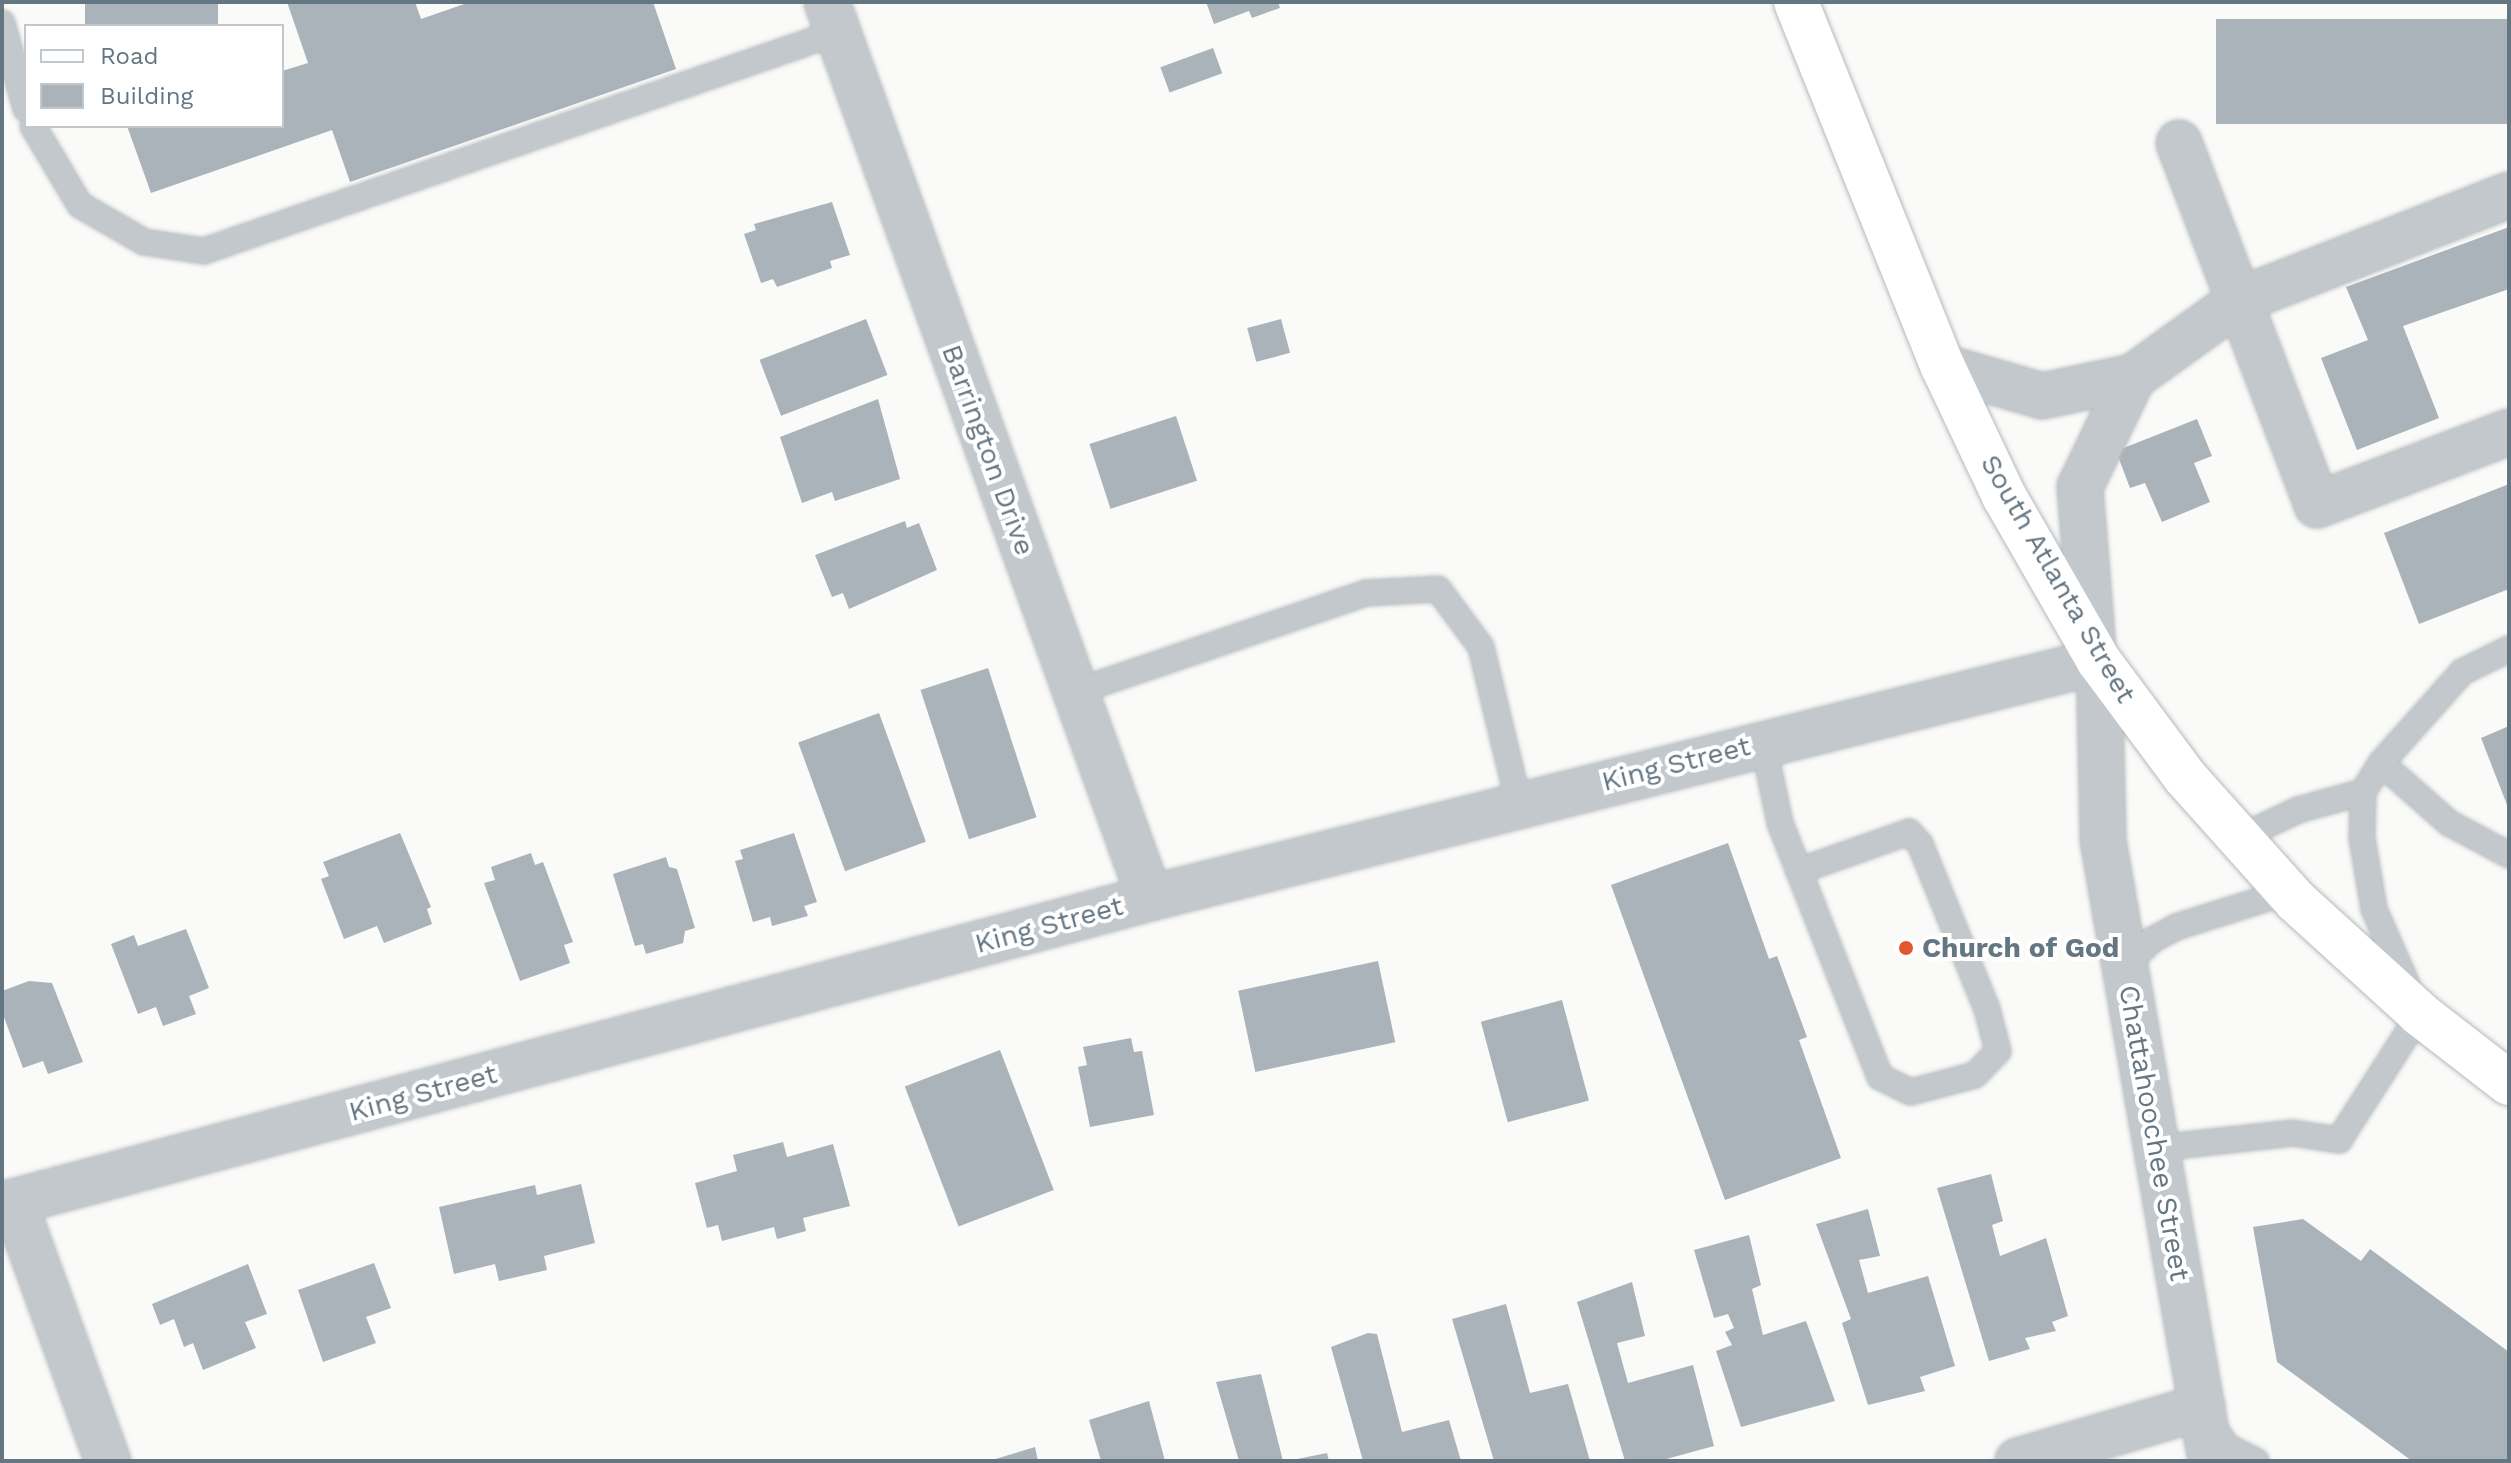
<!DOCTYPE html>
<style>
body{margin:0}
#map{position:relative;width:2511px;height:1463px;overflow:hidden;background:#fafaf8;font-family:"Work Sans",sans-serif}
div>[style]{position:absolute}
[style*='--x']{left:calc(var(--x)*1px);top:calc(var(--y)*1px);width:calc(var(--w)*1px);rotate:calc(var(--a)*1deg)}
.building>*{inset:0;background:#aab3b9;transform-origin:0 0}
.roads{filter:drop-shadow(0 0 2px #b5babe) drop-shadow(0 0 2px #b5babe)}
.service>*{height:24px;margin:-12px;padding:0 12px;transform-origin:12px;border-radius:12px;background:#c3c8cc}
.minor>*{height:44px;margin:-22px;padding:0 22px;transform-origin:22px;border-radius:22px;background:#c3c8cc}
.primary>*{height:44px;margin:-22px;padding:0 22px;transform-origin:22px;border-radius:22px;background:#fff}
.dots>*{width:22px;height:22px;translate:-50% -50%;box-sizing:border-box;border:4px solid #fff;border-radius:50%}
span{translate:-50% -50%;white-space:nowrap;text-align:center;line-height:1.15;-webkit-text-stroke:8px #fff;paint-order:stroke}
.street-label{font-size:28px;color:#657683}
.poi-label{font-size:28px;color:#657683;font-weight:700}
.left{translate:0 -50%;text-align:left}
.frame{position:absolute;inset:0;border:4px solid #657683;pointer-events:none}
.legend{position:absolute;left:24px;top:24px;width:260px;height:104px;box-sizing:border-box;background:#fff;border:2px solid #c1c8cd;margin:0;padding:10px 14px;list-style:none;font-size:24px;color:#657683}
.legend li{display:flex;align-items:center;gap:16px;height:40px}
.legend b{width:40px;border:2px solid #c1c8cd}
</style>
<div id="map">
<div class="building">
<div style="left:85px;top:2px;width:133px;height:25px"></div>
<div style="clip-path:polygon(287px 2px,415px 2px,421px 19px,470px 2px,653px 2px,676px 69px,350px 182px,332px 130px,151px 193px,127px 126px,282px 126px,282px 71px,308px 63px)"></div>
<div style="clip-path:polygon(1206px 2px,1278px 2px,1280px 8px,1252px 18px,1249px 11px,1214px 24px)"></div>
<div style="left:2509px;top:19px;width:105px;height:293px;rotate:90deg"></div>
<div style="left:1213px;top:48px;width:27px;height:56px;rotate:70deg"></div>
<div style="clip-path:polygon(832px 202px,850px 255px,830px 261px,832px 268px,777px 287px,773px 279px,761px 283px,744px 234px,756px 230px,754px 224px)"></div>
<div style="clip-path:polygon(2509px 227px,2509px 289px,2403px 326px,2439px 418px,2357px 450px,2321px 358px,2368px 340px,2346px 287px)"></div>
<div style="left:866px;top:319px;width:60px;height:114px;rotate:69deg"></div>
<div style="left:1281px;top:319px;width:35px;height:35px;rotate:75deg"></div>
<div style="clip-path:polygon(878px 399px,900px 479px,835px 501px,832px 492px,802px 503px,780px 437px)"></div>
<div style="left:1176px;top:416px;width:68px;height:91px;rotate:72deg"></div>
<div style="clip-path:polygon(2197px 419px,2212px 456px,2194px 463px,2210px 502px,2162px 522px,2145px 483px,2130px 488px,2116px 451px)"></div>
<div style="clip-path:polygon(2509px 484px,2509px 589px,2419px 624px,2384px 533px)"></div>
<div style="clip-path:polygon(905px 521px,907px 528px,919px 523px,937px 570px,849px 609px,843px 593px,832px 597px,815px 555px)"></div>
<div style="left:988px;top:668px;width:157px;height:71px;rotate:72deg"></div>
<div style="left:879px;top:713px;width:137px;height:86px;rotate:70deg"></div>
<div style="clip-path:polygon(2509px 726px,2509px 810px,2481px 738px)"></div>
<div style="clip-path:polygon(400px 833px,431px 907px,427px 909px,432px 924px,384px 943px,377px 926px,344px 939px,321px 879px,329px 876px,323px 862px)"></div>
<div style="clip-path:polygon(794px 833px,817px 902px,804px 906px,808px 916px,772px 926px,770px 917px,753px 922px,735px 861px,743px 859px,740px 850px)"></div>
<div style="clip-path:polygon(1728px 843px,1769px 959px,1777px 956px,1807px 1037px,1799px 1040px,1841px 1158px,1725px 1200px,1611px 885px)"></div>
<div style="clip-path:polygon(531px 853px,535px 865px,543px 862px,573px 942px,564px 945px,570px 963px,520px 981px,484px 883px,495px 880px,491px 867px)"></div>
<div style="clip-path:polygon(666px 857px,669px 867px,677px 869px,695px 928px,685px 931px,683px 943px,646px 954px,643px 944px,635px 946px,613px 874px)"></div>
<div style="clip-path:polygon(186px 929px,209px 988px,189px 996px,196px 1014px,163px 1026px,156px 1007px,138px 1014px,111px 944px,134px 935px,138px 946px)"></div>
<div style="left:1378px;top:961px;width:83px;height:143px;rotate:78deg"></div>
<div style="clip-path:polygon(29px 981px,52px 983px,83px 1062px,48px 1074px,43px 1061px,23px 1068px,2px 1012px,2px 991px)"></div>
<div style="left:1562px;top:1000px;width:104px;height:84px;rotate:75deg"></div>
<div style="clip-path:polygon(1131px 1038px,1134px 1052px,1142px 1051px,1154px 1115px,1090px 1127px,1078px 1067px,1087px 1065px,1083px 1047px)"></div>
<div style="left:1000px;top:1050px;width:150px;height:102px;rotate:69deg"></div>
<div style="clip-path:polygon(783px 1142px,787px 1157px,833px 1144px,850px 1206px,803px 1218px,806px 1231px,777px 1239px,774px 1227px,722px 1241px,718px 1225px,707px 1228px,695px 1183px,737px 1171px,733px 1155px)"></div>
<div style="clip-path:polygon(1991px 1174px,2003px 1221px,1992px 1225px,2000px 1256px,2046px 1238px,2068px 1316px,2052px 1322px,2056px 1331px,2025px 1338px,2030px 1349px,1989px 1361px,1937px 1188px)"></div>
<div style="clip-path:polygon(581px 1184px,595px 1243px,544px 1256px,547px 1270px,499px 1281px,495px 1264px,454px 1274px,439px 1207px,535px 1185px,537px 1195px)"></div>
<div style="clip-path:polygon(1868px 1209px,1880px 1256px,1859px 1260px,1868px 1293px,1928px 1276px,1955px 1366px,1920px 1377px,1925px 1391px,1868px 1405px,1842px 1323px,1851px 1319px,1816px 1224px)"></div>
<div style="clip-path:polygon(2303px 1219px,2361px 1261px,2370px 1249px,2509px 1352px,2509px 1461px,2412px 1461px,2277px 1362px,2253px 1227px)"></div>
<div style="clip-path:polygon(1749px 1235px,1761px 1285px,1752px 1289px,1763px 1335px,1806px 1321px,1835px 1401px,1741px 1427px,1716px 1351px,1732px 1345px,1725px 1332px,1734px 1328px,1728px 1314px,1714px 1318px,1694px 1250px)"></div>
<div style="clip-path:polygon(374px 1263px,391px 1308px,366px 1317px,376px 1343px,323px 1362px,298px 1290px)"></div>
<div style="clip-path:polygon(248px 1264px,267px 1314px,245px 1322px,256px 1348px,203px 1370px,193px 1343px,184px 1347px,174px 1319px,160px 1325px,152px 1304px)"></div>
<div style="clip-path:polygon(1632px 1282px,1645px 1336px,1617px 1343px,1628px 1383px,1693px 1365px,1714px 1446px,1659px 1461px,1625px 1461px,1577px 1302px)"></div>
<div style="clip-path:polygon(1506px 1304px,1530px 1393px,1568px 1384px,1590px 1461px,1494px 1461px,1452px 1319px)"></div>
<div style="clip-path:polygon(1368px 1333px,1377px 1334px,1402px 1432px,1449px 1420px,1461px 1461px,1363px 1461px,1331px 1347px)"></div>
<div style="clip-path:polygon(1261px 1374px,1283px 1461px,1239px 1461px,1216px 1382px)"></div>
<div style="clip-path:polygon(1149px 1401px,1165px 1461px,1101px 1461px,1089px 1420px)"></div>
<div style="clip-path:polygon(1035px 1447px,1038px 1461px,992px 1461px,992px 1460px)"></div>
<div style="clip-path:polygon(1327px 1453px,1329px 1461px,1292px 1461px,1292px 1460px)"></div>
</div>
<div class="roads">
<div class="service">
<div style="--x:2;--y:23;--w:89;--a:74.4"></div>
<div style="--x:33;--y:126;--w:92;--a:59.3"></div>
<div style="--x:80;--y:205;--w:74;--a:30"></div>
<div style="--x:144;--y:242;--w:61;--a:8.5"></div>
<div style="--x:204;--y:251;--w:671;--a:-19.06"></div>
<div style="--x:1075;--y:692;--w:307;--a:-18.8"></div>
<div style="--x:1366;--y:593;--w:72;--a:-3.2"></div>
<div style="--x:1438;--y:589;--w:72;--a:53.4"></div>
<div style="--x:1481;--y:647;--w:162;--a:76.4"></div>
<div style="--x:1763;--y:742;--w:83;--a:78.1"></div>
<div style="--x:1780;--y:823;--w:273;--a:68.5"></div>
<div style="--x:1880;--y:1077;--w:34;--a:26"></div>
<div style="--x:1911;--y:1092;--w:66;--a:-14.9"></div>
<div style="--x:1975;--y:1075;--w:33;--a:-46"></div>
<div style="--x:1998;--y:1051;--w:43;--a:-104.7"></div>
<div style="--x:1987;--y:1009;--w:178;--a:-112.1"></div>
<div style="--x:1920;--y:844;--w:16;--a:-133"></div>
<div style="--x:1909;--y:832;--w:117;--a:160.5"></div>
<div style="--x:2381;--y:763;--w:91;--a:41.4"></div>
<div style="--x:2449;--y:823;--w:68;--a:28.1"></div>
<div style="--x:2237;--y:839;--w:68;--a:-25.4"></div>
<div style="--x:2298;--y:810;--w:67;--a:-15.5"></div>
<div style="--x:2125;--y:966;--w:37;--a:-44"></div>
<div style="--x:2152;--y:940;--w:27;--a:-28"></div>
<div style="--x:2176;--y:927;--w:116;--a:-17.5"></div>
<div style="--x:2157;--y:1148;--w:137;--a:-6.3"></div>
<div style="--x:2293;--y:1133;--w:47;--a:8.7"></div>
<div style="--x:2339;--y:1140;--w:150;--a:-57.3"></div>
<div style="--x:2420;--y:1014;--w:115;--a:-113.7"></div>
<div style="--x:2374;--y:909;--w:72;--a:-99.6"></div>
<div style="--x:2362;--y:838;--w:46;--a:-88.8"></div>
<div style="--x:2363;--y:792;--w:34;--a:-58"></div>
<div style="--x:2381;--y:763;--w:122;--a:-48.3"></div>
<div style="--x:2462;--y:672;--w:52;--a:-26.1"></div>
<div style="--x:2213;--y:1425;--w:25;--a:58"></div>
<div style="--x:2226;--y:1446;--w:34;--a:27"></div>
</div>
<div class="minor">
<div style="--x:827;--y:2;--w:952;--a:70.18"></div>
<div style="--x:2179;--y:143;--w:387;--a:69.1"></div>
<div style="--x:2317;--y:505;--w:205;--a:-20.8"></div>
<div style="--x:1943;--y:367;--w:103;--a:16.3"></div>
<div style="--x:2042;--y:396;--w:93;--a:-11.8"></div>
<div style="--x:2133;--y:377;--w:132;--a:-35.7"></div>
<div style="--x:2240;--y:300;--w:289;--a:-21.3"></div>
<div style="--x:2093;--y:649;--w:163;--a:-94.6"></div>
<div style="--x:2080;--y:487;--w:122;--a:-64.3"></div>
<div style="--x:14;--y:1202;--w:276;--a:70.1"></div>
<div style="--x:2;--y:1205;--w:1188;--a:-14.97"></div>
<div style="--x:1150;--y:898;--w:978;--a:-14.02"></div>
<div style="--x:2099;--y:661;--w:179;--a:88.7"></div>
<div style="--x:2103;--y:840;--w:630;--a:80.13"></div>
<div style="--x:2018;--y:1461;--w:192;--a:-16.4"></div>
</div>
<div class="primary">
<div style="--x:1796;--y:2;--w:393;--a:68.1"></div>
<div style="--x:1943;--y:367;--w:143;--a:64.7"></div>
<div style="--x:2004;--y:496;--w:190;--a:60.1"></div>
<div style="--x:2099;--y:661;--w:144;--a:53.4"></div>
<div style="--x:2185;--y:777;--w:166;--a:48.2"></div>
<div style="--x:2296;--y:901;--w:168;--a:42.3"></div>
<div style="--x:2420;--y:1014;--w:113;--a:37.8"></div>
</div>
</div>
<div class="dots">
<div style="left:1906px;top:948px;background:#e4572e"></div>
</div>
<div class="street-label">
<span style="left:988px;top:450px;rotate:70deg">Barrington Drive</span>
<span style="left:2058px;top:579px;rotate:60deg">South Atlanta Street</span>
<span style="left:1676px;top:764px;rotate:-14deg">King Street</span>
<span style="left:1049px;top:925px;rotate:-15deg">King Street</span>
<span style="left:423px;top:1093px;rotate:-15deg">King Street</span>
<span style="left:2154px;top:1133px;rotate:80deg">Chattahoochee Street</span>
</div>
<div class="poi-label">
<span class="left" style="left:1922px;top:948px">Church of God</span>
</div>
<div class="frame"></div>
<ul class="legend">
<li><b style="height:10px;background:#fff"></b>Road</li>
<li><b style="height:22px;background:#aab3b9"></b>Building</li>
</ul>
</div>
